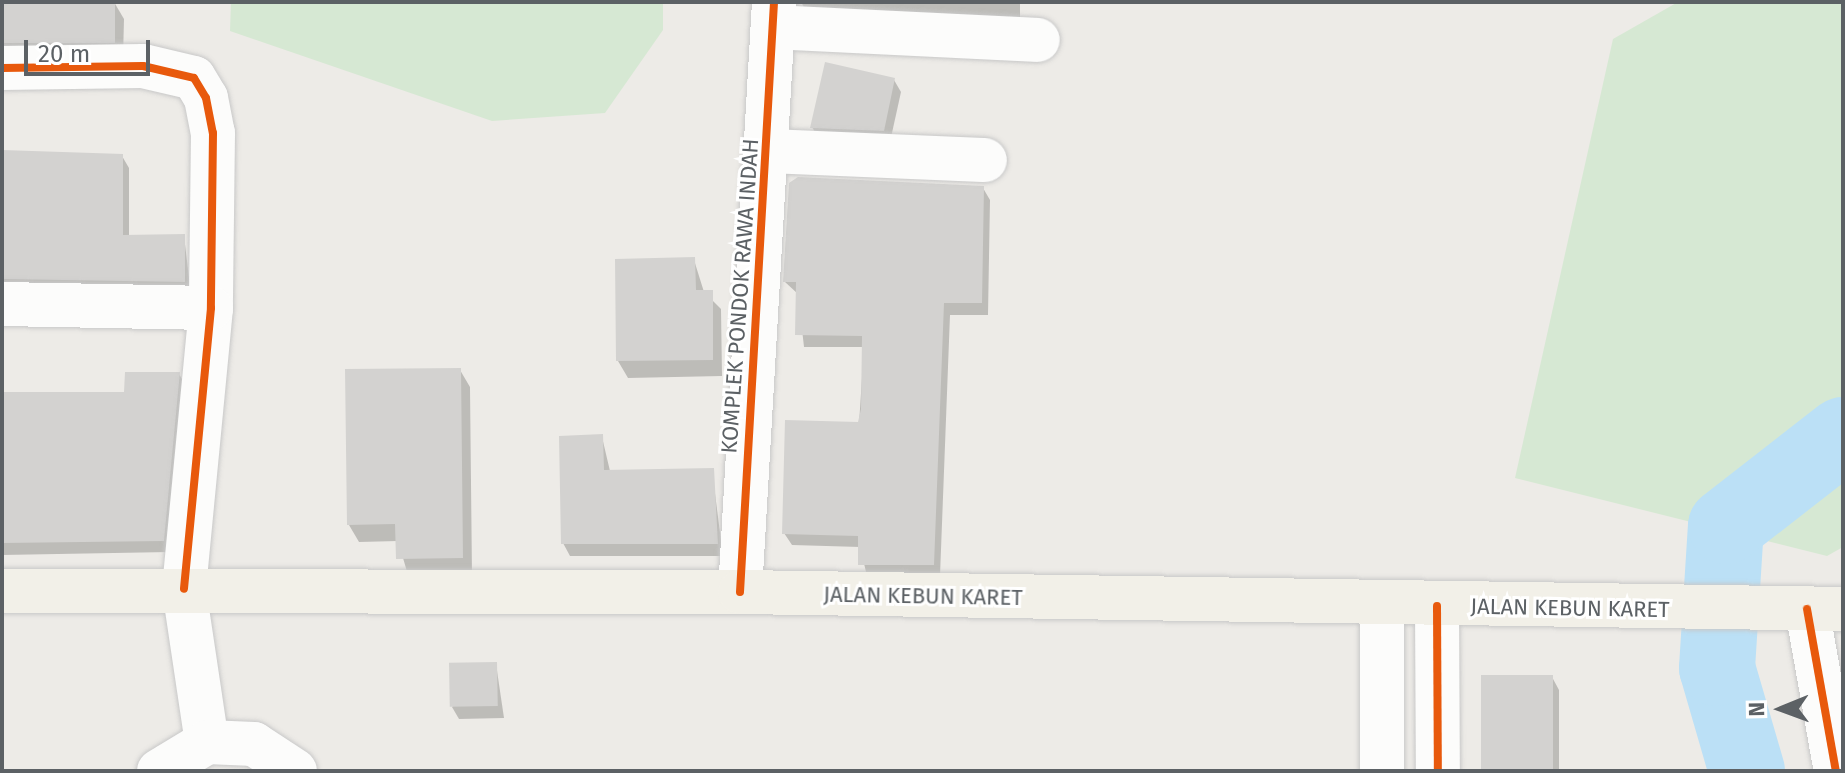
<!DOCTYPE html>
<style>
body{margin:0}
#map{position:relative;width:1845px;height:773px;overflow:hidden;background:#edebe7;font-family:"Fira Sans",sans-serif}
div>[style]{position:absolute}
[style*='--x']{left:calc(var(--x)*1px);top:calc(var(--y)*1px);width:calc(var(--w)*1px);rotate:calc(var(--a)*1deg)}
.green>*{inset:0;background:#d6e8d3}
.shadow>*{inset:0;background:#0003}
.river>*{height:76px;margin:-38px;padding:0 38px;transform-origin:38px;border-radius:38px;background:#bbe0f6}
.building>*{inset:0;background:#d3d2d0;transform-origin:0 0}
.roads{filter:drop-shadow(0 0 2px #c8c8c8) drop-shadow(0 0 2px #c8c8c8)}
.minor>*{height:44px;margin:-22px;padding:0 22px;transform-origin:22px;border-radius:22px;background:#fcfcfb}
.major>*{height:44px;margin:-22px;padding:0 22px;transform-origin:22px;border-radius:22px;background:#f2f0e8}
.cycleway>*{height:8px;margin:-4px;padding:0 4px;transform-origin:4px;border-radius:4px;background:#e8590c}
span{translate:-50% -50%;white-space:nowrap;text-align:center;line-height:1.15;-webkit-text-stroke:6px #fff;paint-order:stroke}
.street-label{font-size:22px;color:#5c6165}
.frame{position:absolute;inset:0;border:4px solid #5c6165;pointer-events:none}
.north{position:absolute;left:1741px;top:669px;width:80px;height:80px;-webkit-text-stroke:6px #fff;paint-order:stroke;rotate:269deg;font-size:22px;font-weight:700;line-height:32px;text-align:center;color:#5c6165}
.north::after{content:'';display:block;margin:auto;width:28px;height:36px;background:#5c6165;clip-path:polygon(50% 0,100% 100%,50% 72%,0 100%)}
.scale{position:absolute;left:24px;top:40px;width:126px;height:36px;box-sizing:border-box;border:4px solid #5c6165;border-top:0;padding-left:10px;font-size:24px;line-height:28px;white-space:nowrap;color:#5c6165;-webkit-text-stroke:6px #fff;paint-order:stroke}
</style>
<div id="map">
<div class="green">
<div style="clip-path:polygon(231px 2px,663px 2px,663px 30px,605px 113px,492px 121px,230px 31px)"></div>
<div style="clip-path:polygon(1678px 2px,1843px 2px,1843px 547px,1827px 556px,1515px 478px,1613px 39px)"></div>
</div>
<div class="shadow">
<div style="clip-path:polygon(2px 2px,114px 2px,124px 19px,123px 58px,2px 62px)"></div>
<div style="clip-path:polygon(801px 2px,1020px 2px,1020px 18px,808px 14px)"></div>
<div style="clip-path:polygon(894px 80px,901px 92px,890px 142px,819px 139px,812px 127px)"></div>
<div style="clip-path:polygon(2px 153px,122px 156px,129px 168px,129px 237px,184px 236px,191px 294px,2px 297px)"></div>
<div style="clip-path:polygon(983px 188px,990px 200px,988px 315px,950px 315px,940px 576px,867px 576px,860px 547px,792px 545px,784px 533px,859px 424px,864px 347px,804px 347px,798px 294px,785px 282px)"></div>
<div style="clip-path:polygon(694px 260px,704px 292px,721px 309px,722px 376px,628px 378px,618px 361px)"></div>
<div style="clip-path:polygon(460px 370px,470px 387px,472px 575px,408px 575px,398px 541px,359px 542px,349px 525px)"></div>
<div style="clip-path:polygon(179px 374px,186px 386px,170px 552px,2px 555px,2px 395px,126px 394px)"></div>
<div style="clip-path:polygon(602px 437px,610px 471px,712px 470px,723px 556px,570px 556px,563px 543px)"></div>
<div style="clip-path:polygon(496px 664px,504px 718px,459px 719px,452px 707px)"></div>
<div style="clip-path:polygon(1552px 677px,1559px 690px,1559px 771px,1484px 771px)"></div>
</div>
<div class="river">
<div style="--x:1747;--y:771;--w:107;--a:-106.2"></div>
<div style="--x:1717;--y:668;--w:142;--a:-86.4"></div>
<div style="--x:1726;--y:526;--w:148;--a:-37.9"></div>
</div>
<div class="building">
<div style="left:2px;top:2px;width:113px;height:41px"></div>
<div style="clip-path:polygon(825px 62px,895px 78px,884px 131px,810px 128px)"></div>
<div style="clip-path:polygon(2px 150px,123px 154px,123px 235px,185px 234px,185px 282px,2px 279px)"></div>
<div style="clip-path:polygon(798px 177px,984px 186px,982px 303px,944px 303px,934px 565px,858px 565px,858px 536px,782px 534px,785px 420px,858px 422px,861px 409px,862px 336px,795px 335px,796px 282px,783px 282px,789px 183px)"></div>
<div style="clip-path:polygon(695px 257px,696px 290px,713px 290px,713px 360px,616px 361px,615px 259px)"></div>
<div style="clip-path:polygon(461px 368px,463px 558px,396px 559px,395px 524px,347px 525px,345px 369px)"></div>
<div style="clip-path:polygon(125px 372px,180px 372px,164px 541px,2px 543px,2px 392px,124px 392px)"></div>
<div style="clip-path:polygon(603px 434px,604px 470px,714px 468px,718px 544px,561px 544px,559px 436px)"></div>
<div style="left:497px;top:662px;width:44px;height:48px;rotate:89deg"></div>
<div style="left:1481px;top:675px;width:72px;height:96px"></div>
</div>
<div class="roads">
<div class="minor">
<div style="--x:773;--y:27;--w:265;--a:2.8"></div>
<div style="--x:2;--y:68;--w:141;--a:-0.8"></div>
<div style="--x:143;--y:66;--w:52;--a:13.2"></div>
<div style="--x:194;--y:78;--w:23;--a:59"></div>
<div style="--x:206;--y:98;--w:36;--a:79"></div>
<div style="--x:213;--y:133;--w:175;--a:90.7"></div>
<div style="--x:211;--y:308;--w:282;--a:95.5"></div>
<div style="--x:184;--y:589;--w:155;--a:81.5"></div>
<div style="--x:767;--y:151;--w:218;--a:2.4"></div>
<div style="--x:2;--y:304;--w:209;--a:1.1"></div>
<div style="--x:740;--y:592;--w:591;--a:-86.7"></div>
<div style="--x:1437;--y:606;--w:165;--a:89.7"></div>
<div style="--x:1807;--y:609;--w:165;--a:79.9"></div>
<div style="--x:159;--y:771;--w:56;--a:-31.1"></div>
<div style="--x:207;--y:742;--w:47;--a:2.4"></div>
<div style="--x:254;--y:744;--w:49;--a:33.4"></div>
<div style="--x:1382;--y:771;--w:164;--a:-90"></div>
</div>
<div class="major">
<div style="--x:2;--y:591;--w:738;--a:0.08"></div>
<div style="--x:740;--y:592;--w:1103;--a:0.88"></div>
</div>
</div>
<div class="cycleway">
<div style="--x:2;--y:68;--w:141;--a:-0.8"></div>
<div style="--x:143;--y:66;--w:52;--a:13.2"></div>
<div style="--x:194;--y:78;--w:23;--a:59"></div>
<div style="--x:206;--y:98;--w:36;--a:79"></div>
<div style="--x:213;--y:133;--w:175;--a:90.7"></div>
<div style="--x:211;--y:308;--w:282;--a:95.5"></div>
<div style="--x:740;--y:592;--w:591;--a:-86.7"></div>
<div style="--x:1437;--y:606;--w:165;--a:89.7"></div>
<div style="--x:1807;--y:609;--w:165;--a:79.9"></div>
</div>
<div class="street-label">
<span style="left:740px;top:296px;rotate:-86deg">KOMPLEK PONDOK RAWA INDAH</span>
<span style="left:923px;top:596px;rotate:1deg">JALAN KEBUN KARET</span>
<span style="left:1570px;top:608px;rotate:1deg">JALAN KEBUN KARET</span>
</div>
<div class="frame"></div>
<div class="north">N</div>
<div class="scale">20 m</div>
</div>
